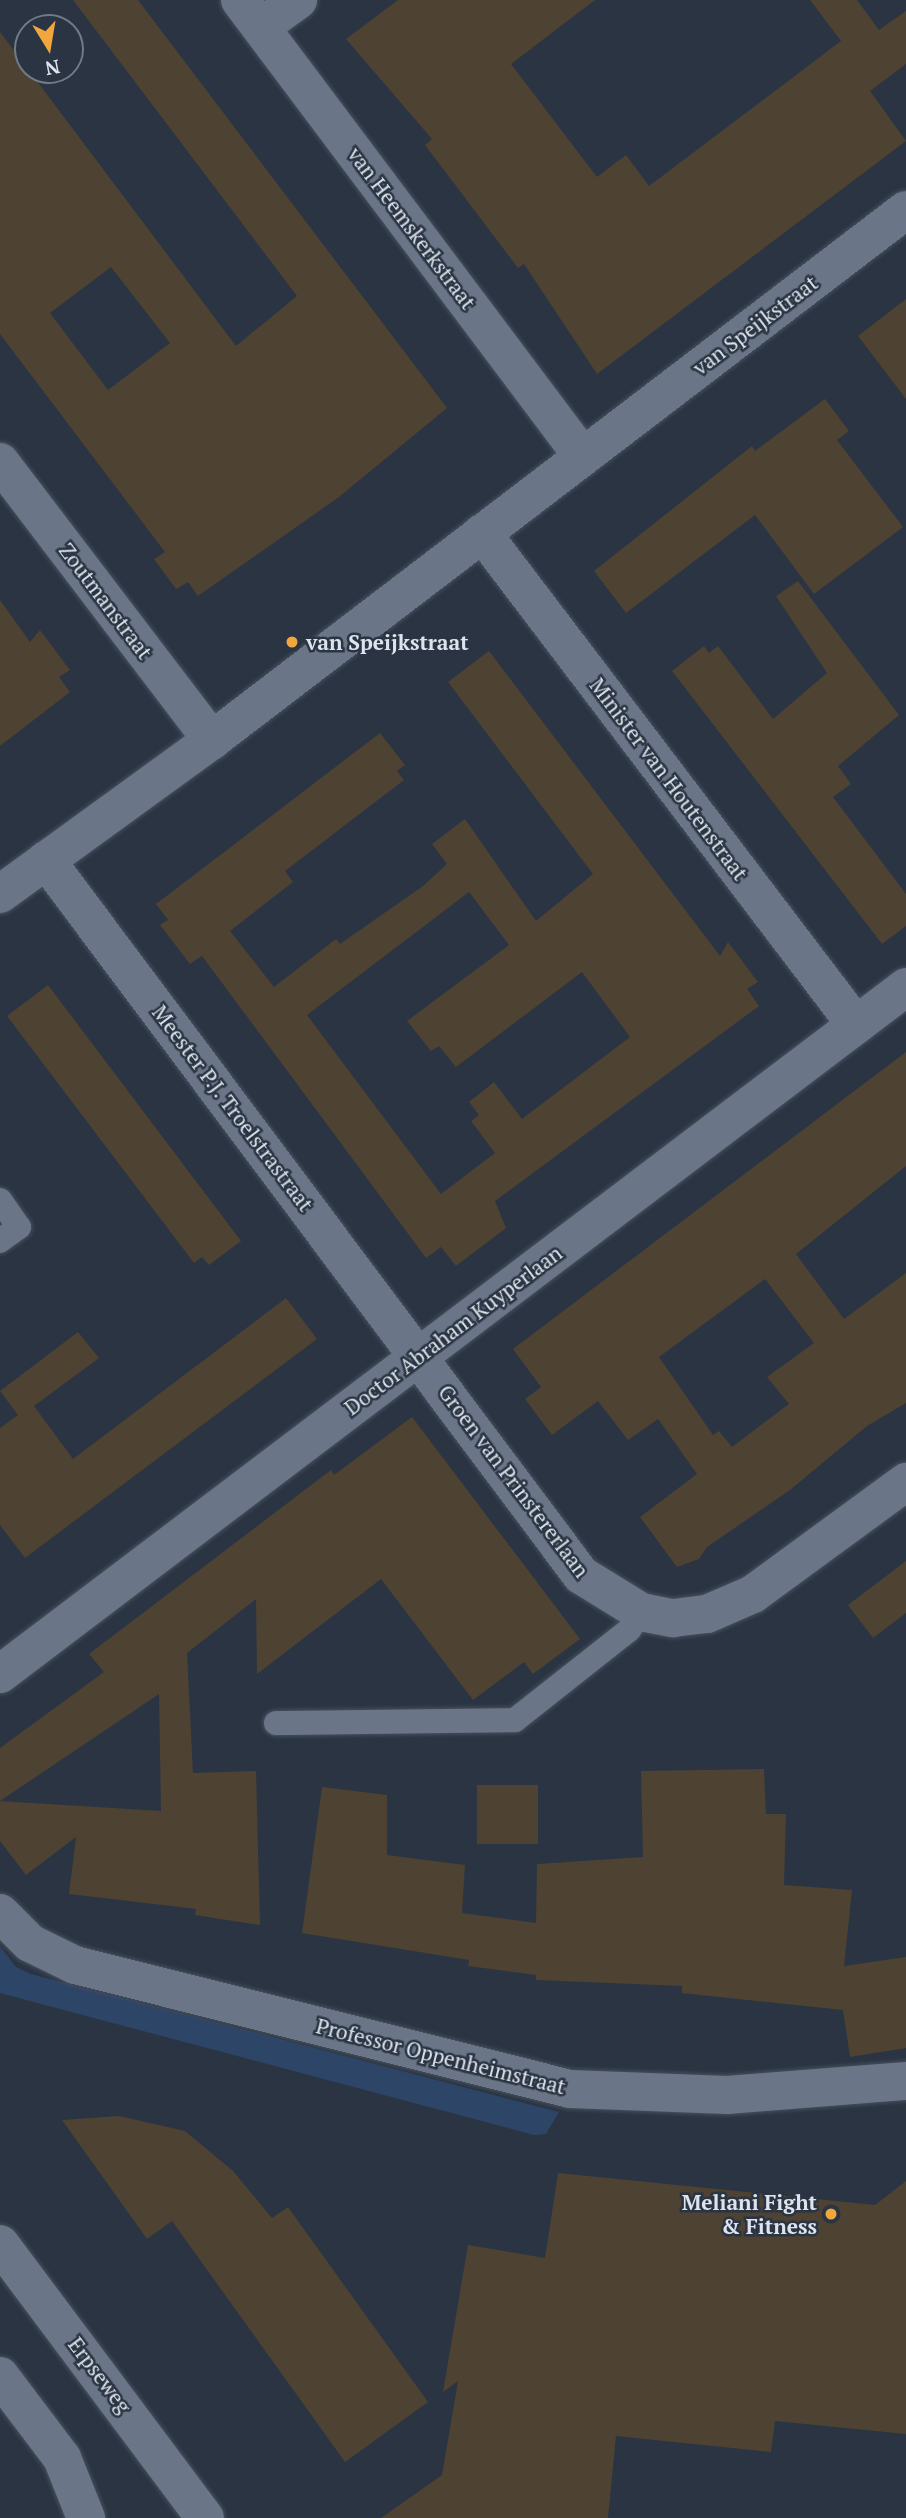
<!DOCTYPE html>
<style>
body{margin:0}
#map{position:relative;width:906px;height:2518px;overflow:hidden;background:#2a3443;font-family:"PT Serif",serif}
div>[style]{position:absolute}
[style*='--x']{left:calc(var(--x)*1px);top:calc(var(--y)*1px);width:calc(var(--w)*1px);rotate:calc(var(--a)*1deg)}
.green>*{inset:0;background:#2d4567}
.building>*{inset:0;background:#4e4233;transform-origin:0 0}
.roads{filter:drop-shadow(0 0 2px #47505c) drop-shadow(0 0 2px #47505c)}
.lane>*{height:24px;margin:-12px;padding:0 12px;transform-origin:12px;border-radius:12px;background:#6a7687}
.street>*{height:38px;margin:-19px;padding:0 19px;transform-origin:19px;border-radius:19px;background:#6a7687}
.secondary>*{height:38px;margin:-19px;padding:0 19px;transform-origin:19px;border-radius:19px;background:#6a7687}
.dots>*{width:19px;height:19px;translate:-50% -50%;box-sizing:border-box;border:4px solid #2a3443;border-radius:50%}
span{translate:-50% -50%;white-space:nowrap;text-align:center;line-height:1.15;-webkit-text-stroke:5px #2a3443;paint-order:stroke}
.street-label{font-size:21px;color:#dde4ed}
.poi-label{font-size:21px;color:#dde4ed;font-weight:700}
.left{translate:0 -50%;text-align:left}
.right{translate:-100% -50%;text-align:right}
.north{position:absolute;left:14px;top:14px;width:70px;height:70px;box-sizing:border-box;background:#2a3443;border:2px solid #727a87;border-radius:50%;rotate:169deg;font-size:19px;font-weight:700;line-height:28px;text-align:center;color:#dde4ed}
.north::after{content:'';display:block;margin:auto;width:24px;height:32px;background:#efa73e;clip-path:polygon(50% 0,100% 100%,50% 72%,0 100%)}
</style>
<div id="map">
<div class="green">
<div style="clip-path:polygon(0 1946px,16px 1967px,31px 1974px,559px 2112px,546px 2134px,534px 2135px,0 1993px)"></div>
</div>
<div class="building">
<div style="clip-path:polygon(evenodd,73px 0,138px 0,447px 408px,339px 497px,198px 596px,188px 582px,176px 589px,154px 559px,165px 552px,0 334px,0 32px,236px 346px,297px 296px,73px 0,111px 267px,170px 343px,108px 390px,50px 313px,111px 267px)"></div>
<div style="clip-path:polygon(398px 0,595px 0,511px 64px,597px 177px,626px 155px,649px 186px,841px 41px,810px 0,857px 0,879px 30px,906px 11px,906px 64px,870px 91px,906px 141px,597px 374px,524px 264px,518px 268px,425px 145px,432px 139px,346px 39px)"></div>
<div style="clip-path:polygon(906px 299px,906px 399px,858px 336px)"></div>
<div style="clip-path:polygon(825px 399px,849px 431px,837px 440px,903px 527px,814px 594px,755px 515px,626px 613px,594px 571px,752px 446px,755px 451px)"></div>
<div style="clip-path:polygon(798px 581px,899px 715px,838px 766px,851px 784px,833px 797px,906px 894px,906px 926px,882px 944px,672px 671px,704px 646px,709px 653px,718px 646px,773px 719px,827px 673px,776px 596px)"></div>
<div style="clip-path:polygon(0 600px,30px 642px,40px 630px,70px 670px,59px 677px,70px 692px,0 746px)"></div>
<div style="clip-path:polygon(evenodd,489px 651px,720px 956px,728px 942px,758px 982px,747px 989px,759px 1006px,495px 1201px,506px 1228px,456px 1266px,441px 1247px,426px 1258px,202px 956px,190px 964px,160px 925px,168px 920px,156px 904px,380px 733px,405px 765px,397px 771px,404px 780px,285px 871px,293px 882px,230px 931px,274px 987px,336px 939px,340px 944px,423px 886px,447px 864px,432px 844px,465px 819px,536px 921px,593px 874px,448px 682px,489px 651px,469px 892px,509px 945px,407px 1021px,431px 1051px,439px 1046px,456px 1067px,582px 972px,630px 1037px,522px 1119px,494px 1082px,469px 1102px,479px 1115px,471px 1121px,495px 1153px,441px 1194px,307px 1015px,469px 892px)"></div>
<div style="clip-path:polygon(48px 985px,241px 1241px,209px 1265px,202px 1257px,194px 1263px,7px 1016px)"></div>
<div style="clip-path:polygon(evenodd,906px 1052px,906px 1166px,796px 1254px,844px 1319px,906px 1273px,906px 1403px,867px 1426px,790px 1490px,707px 1547px,699px 1559px,677px 1567px,640px 1517px,697px 1474px,658px 1419px,628px 1440px,598px 1401px,552px 1435px,525px 1399px,541px 1387px,513px 1349px,906px 1052px,765px 1279px,814px 1343px,767px 1377px,789px 1404px,732px 1447px,719px 1431px,713px 1435px,659px 1357px,765px 1279px)"></div>
<div style="clip-path:polygon(286px 1298px,317px 1339px,25px 1558px,0 1525px,0 1428px,18px 1415px,0 1391px,78px 1332px,99px 1358px,34px 1406px,73px 1459px)"></div>
<div style="clip-path:polygon(evenodd,412px 1417px,580px 1639px,533px 1674px,524px 1662px,473px 1700px,381px 1579px,257px 1674px,256px 1599px,187px 1653px,193px 1773px,256px 1771px,260px 1925px,195px 1915px,196px 1909px,69px 1894px,76px 1837px,26px 1875px,0 1841px,0 1748px,104px 1672px,89px 1654px,331px 1470px,334px 1475px,412px 1417px,159px 1694px,161px 1811px,0 1801px,159px 1694px)"></div>
<div style="clip-path:polygon(906px 1561px,906px 1613px,873px 1638px,848px 1605px)"></div>
<div style="clip-path:polygon(764px 1769px,766px 1814px,786px 1814px,784px 1885px,852px 1890px,844px 1966px,906px 1957px,906px 2048px,850px 2057px,843px 2010px,682px 1993px,682px 1986px,536px 1980px,536px 1975px,468px 1966px,469px 1960px,302px 1933px,322px 1787px,387px 1795px,387px 1855px,465px 1865px,462px 1913px,536px 1923px,537px 1864px,643px 1857px,641px 1771px)"></div>
<div style="left:477px;top:1785px;width:61px;height:59px"></div>
<div style="clip-path:polygon(119px 2116px,185px 2131px,233px 2171px,272px 2218px,288px 2207px,428px 2402px,345px 2462px,172px 2221px,147px 2239px,62px 2120px)"></div>
<div style="clip-path:polygon(558px 2173px,875px 2205px,906px 2181px,906px 2434px,775px 2421px,771px 2452px,616px 2436px,608px 2518px,381px 2518px,442px 2475px,458px 2381px,443px 2392px,468px 2245px,545px 2258px)"></div>
</div>
<div class="roads">
<div class="lane">
<div style="--x:0;--y:1200;--w:33;--a:55"></div>
<div style="--x:19;--y:1227;--w:24;--a:144"></div>
<div style="--x:276;--y:1723;--w:239;--a:-0.7"></div>
<div style="--x:515;--y:1720;--w:145;--a:-38.3"></div>
<div style="--x:629;--y:1630;--w:22;--a:-56"></div>
</div>
<div class="street">
<div style="--x:240;--y:0;--w:571;--a:53.11"></div>
<div style="--x:261;--y:27;--w:46;--a:-36.1"></div>
<div style="--x:0;--y:462;--w:350;--a:52.7"></div>
<div style="--x:482;--y:533;--w:618;--a:52.76"></div>
<div style="--x:46;--y:860;--w:893;--a:53.19"></div>
<div style="--x:581;--y:1575;--w:70;--a:31.7"></div>
<div style="--x:641;--y:1612;--w:33;--a:11"></div>
<div style="--x:673;--y:1618;--w:34;--a:-7"></div>
<div style="--x:707;--y:1614;--w:50;--a:-23.5"></div>
<div style="--x:753;--y:1594;--w:190;--a:-36.2"></div>
<div style="--x:0;--y:1674;--w:1137;--a:-37.17"></div>
<div style="--x:0;--y:1913;--w:42;--a:45"></div>
<div style="--x:30;--y:1943;--w:50;--a:26.1"></div>
<div style="--x:75;--y:1965;--w:510;--a:14.06"></div>
<div style="--x:570;--y:2089;--w:157;--a:2.2"></div>
<div style="--x:727;--y:2095;--w:180;--a:-4.5"></div>
<div style="--x:0;--y:2376;--w:103;--a:52.9"></div>
<div style="--x:62;--y:2458;--w:65;--a:68.2"></div>
</div>
<div class="secondary">
<div style="--x:0;--y:894;--w:262;--a:-36"></div>
<div style="--x:212;--y:740;--w:873;--a:-37.37"></div>
<div style="--x:0;--y:2244;--w:342;--a:53.2"></div>
</div>
</div>
<div class="dots">
<div style="left:292px;top:642px;background:#efa73e"></div>
<div style="left:831px;top:2214px;background:#efa73e"></div>
</div>
<div class="street-label">
<span style="left:412px;top:228px;rotate:53deg">van Heemskerkstraat</span>
<span style="left:755px;top:325px;rotate:-37deg">van Speijkstraat</span>
<span style="left:106px;top:601px;rotate:53deg">Zoutmanstraat</span>
<span style="left:669px;top:779px;rotate:53deg">Minister van Houtenstraat</span>
<span style="left:233px;top:1108px;rotate:53deg">Meester P.J. Troelstrastraat</span>
<span style="left:453px;top:1330px;rotate:-37deg">Doctor Abraham Kuyperlaan</span>
<span style="left:514px;top:1481px;rotate:53deg">Groen van Prinstererlaan</span>
<span style="left:441px;top:2056px;rotate:14deg">Professor Oppenheimstraat</span>
<span style="left:100px;top:2375px;rotate:53deg">Erpseweg</span>
</div>
<div class="poi-label">
<span class="left" style="left:306px;top:642px">van Speijkstraat</span>
<span class="right" style="left:817px;top:2214px">Meliani Fight<br>&amp; Fitness</span>
</div>
<div class="north">N</div>
</div>
